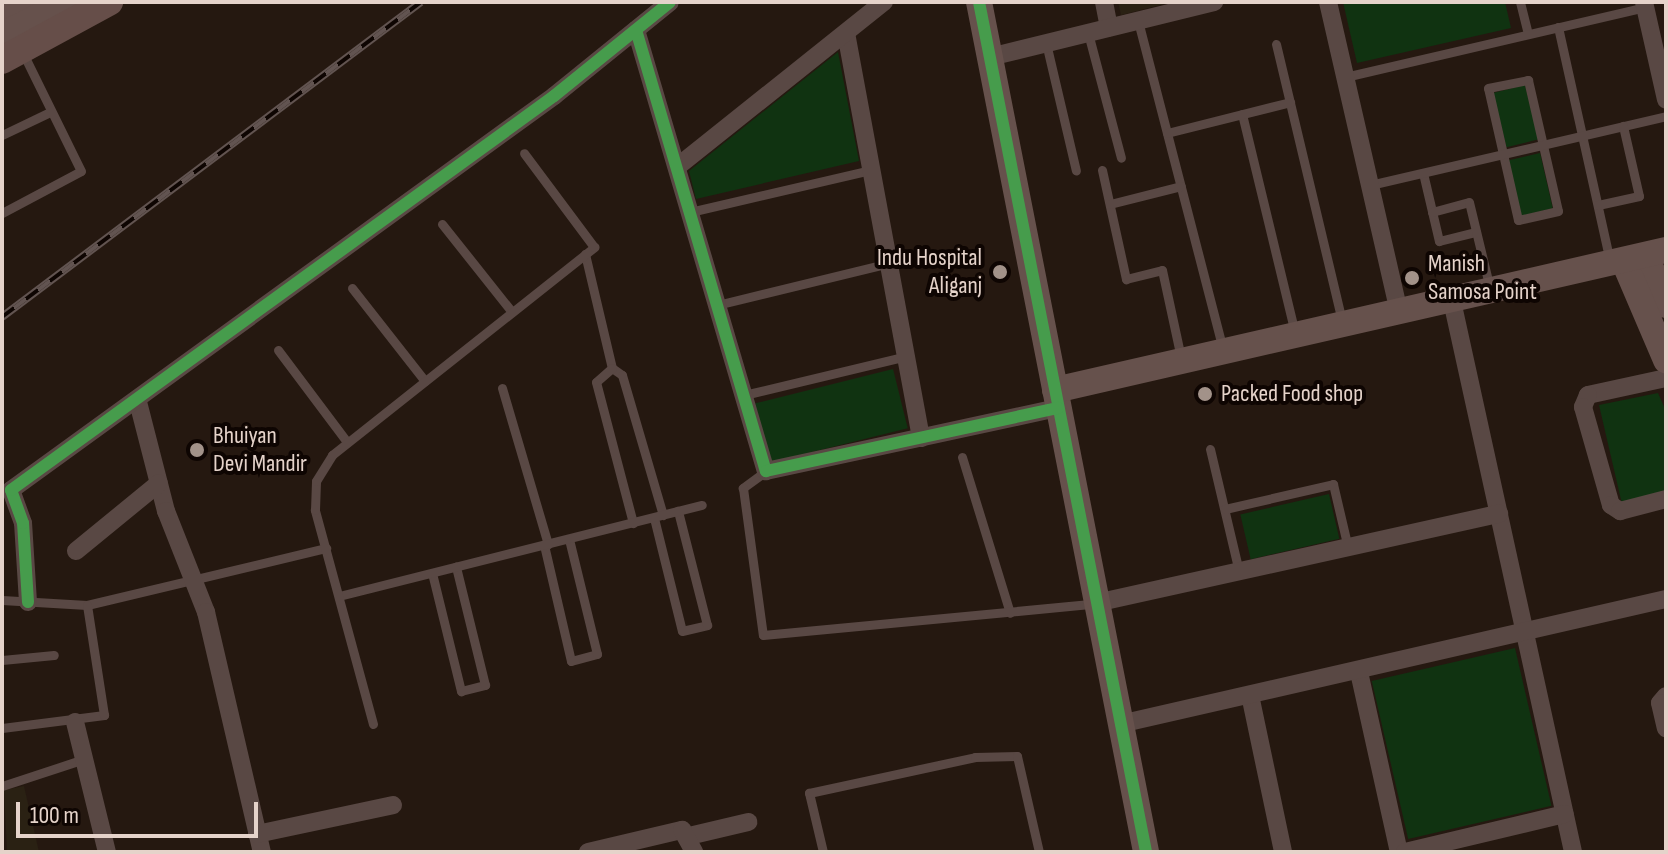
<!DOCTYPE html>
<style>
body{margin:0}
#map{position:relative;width:1668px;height:854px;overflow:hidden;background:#251810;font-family:"Sofia Sans Condensed",sans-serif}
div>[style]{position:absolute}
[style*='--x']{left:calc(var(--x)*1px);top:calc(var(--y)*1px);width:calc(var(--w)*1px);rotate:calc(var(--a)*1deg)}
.education>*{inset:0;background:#2a2113}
.green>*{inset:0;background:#103311;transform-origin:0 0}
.lane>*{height:9px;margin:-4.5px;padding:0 4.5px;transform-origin:4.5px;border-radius:4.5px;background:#594844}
.street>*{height:18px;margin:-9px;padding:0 9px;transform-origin:9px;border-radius:9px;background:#594844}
.secondary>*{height:26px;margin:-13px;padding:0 13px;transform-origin:13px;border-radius:13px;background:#66514c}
.primary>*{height:28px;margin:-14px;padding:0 14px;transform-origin:14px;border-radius:14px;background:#664e49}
.rail>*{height:8px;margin-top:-4px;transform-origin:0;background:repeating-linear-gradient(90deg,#0e0502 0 15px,#625451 0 30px);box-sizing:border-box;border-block:2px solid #625451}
.cycleway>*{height:12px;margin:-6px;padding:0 6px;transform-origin:6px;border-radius:6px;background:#469c4c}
.dots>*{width:22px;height:22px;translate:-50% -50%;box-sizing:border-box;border:4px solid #0e0502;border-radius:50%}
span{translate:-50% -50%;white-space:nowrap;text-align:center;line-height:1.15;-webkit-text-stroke:8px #0e0502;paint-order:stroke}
.poi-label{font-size:24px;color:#e5d3ca}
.right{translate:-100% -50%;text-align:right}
.left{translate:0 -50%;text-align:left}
.frame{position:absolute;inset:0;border:4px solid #e5d3ca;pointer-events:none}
.scale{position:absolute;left:16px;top:802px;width:242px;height:36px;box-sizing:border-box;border:4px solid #e5d3ca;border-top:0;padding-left:10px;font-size:24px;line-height:28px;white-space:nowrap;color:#e5d3ca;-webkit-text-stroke:6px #0e0502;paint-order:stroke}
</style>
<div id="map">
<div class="education">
<div style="clip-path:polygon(1118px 2px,1172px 2px,1121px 15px)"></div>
<div style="clip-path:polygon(24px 786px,39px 852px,7px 852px,4px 790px)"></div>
</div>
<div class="green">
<div style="clip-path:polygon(1343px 2px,1505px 2px,1511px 28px,1357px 63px)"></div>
<div style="clip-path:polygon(838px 52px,859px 161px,696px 199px,689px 171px)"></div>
<div style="left:1525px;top:85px;width:56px;height:33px;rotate:76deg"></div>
<div style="left:1540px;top:153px;width:57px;height:33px;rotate:77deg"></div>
<div style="left:893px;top:369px;width:61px;height:142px;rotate:76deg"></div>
<div style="clip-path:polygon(1658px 393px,1666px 411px,1666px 493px,1622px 504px,1599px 405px)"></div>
<div style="left:1329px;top:494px;width:46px;height:91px;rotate:77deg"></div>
<div style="left:1515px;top:648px;width:162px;height:147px;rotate:77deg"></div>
</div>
<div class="lane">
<div style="--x:1520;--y:2;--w:33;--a:76"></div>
<div style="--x:1138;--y:21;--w:339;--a:75.5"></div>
<div style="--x:1558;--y:27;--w:241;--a:77.5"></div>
<div style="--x:1088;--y:33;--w:129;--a:75.2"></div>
<div style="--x:1046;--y:43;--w:131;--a:76.8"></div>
<div style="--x:1276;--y:44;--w:286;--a:76.6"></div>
<div style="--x:1345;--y:77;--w:308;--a:-13.1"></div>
<div style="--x:1528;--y:80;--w:134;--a:77.1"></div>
<div style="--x:1558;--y:211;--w:41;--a:167.3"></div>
<div style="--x:1518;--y:220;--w:135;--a:-102.8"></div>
<div style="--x:1488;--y:88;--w:41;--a:-11.3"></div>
<div style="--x:1242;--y:114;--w:225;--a:76.4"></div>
<div style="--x:1167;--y:133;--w:127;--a:-14.1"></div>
<div style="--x:2;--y:135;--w:53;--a:-25.6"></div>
<div style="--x:1102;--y:170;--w:112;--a:77.6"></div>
<div style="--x:1126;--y:279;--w:37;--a:-14"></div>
<div style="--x:1162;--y:270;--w:90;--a:77.8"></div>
<div style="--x:1423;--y:173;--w:70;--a:76.8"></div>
<div style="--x:1439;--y:241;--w:38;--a:-14"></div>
<div style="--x:1370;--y:185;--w:304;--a:-13.1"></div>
<div style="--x:1110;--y:204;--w:73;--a:-14.2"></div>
<div style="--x:1598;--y:205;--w:42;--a:-12.4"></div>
<div style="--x:1639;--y:196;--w:72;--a:-102.9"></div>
<div style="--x:690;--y:212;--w:186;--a:-13.1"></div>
<div style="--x:1432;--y:212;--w:38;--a:-15"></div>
<div style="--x:1469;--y:202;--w:89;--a:76.4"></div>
<div style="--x:2;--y:213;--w:89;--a:-28"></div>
<div style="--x:81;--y:171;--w:131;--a:-116.2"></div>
<div style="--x:442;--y:224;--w:112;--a:51.5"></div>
<div style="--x:585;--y:254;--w:117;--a:76.7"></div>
<div style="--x:612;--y:368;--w:12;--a:35"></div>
<div style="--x:622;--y:375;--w:146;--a:73.7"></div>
<div style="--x:352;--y:288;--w:118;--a:51.9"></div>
<div style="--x:717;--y:305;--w:177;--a:-13.7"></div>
<div style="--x:278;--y:350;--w:115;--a:53.1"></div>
<div style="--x:612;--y:368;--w:21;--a:139"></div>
<div style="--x:596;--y:382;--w:146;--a:75.3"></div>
<div style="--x:502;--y:388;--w:163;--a:73.6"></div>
<div style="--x:744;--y:395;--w:167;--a:-13.5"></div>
<div style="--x:1210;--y:449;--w:126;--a:76.7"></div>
<div style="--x:962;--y:457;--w:163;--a:72.9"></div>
<div style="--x:766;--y:471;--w:29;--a:144"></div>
<div style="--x:743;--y:488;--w:148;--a:82.3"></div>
<div style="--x:763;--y:635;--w:331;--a:-5.4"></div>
<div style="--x:1225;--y:509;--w:111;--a:-13"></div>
<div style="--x:1333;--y:484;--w:66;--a:76.8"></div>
<div style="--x:654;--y:518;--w:116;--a:76.1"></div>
<div style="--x:682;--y:631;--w:26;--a:-13"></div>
<div style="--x:707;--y:625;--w:118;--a:-104.3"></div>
<div style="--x:544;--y:545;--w:119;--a:76.9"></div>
<div style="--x:571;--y:661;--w:27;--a:-15"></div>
<div style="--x:597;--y:654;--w:118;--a:-103.7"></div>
<div style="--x:432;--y:573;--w:122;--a:76.2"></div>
<div style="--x:461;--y:691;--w:25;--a:-14"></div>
<div style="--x:485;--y:685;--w:122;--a:-103.8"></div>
<div style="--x:339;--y:596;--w:374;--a:-14.1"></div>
<div style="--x:2;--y:600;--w:85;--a:3.4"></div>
<div style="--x:87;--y:605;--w:246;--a:-13.4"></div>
<div style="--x:2;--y:660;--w:52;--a:-5.5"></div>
<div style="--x:373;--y:724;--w:222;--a:-105.2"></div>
<div style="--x:315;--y:510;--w:29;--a:-88"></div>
<div style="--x:316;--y:481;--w:31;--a:-58"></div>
<div style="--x:332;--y:455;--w:335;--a:-38.4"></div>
<div style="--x:594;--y:247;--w:117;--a:-126.7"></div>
<div style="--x:2;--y:728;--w:103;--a:-7.3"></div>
<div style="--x:104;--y:715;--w:111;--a:-98.8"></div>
<div style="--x:2;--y:786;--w:86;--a:-18.2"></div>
<div style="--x:823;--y:852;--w:61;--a:-103.3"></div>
<div style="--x:809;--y:793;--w:170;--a:-12.2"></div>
<div style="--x:975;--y:757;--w:42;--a:-1.4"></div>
<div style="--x:1017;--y:756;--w:98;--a:77.1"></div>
</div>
<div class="street">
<div style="--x:1104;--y:2;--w:26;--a:79"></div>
<div style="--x:1328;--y:2;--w:319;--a:77.1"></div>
<div style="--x:1644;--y:2;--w:100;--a:77.3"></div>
<div style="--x:636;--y:30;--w:460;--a:73.6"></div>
<div style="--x:766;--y:471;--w:299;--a:-12.2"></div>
<div style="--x:846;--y:33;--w:412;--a:79.5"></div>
<div style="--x:990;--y:57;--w:231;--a:-13.8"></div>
<div style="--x:677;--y:167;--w:265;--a:-38.6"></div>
<div style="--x:1452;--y:301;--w:564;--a:77.61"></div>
<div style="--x:1666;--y:378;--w:80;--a:167.7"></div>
<div style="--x:1588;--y:395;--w:13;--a:113"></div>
<div style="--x:1583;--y:407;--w:102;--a:74.1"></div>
<div style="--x:1611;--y:505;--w:11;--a:34"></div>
<div style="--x:1620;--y:511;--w:48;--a:-14.6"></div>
<div style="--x:138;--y:402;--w:113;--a:75.6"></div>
<div style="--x:166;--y:511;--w:109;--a:68.4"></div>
<div style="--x:206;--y:612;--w:246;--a:76.9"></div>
<div style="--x:76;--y:551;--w:107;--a:-39.3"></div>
<div style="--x:28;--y:602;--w:79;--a:-93.6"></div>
<div style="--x:23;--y:523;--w:35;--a:-110"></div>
<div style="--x:11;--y:490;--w:671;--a:-35.96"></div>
<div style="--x:554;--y:96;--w:149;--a:-39"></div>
<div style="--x:1096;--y:603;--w:413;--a:-12.5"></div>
<div style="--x:1359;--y:672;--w:184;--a:77.5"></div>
<div style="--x:1250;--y:695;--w:160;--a:78.1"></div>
<div style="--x:1666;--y:696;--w:9;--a:131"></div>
<div style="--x:1660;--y:703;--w:26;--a:77"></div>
<div style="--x:75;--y:722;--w:134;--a:76.2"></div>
<div style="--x:1120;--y:724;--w:560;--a:-12.89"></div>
<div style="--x:257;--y:834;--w:139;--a:-12"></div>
<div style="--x:689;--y:836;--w:61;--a:-13.3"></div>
<div style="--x:588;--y:852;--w:97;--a:-13.2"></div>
<div style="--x:682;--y:830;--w:25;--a:61"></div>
<div style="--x:1405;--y:852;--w:164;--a:-13.4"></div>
</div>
<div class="secondary">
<div style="--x:979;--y:2;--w:866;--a:78.88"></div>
<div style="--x:2;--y:14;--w:25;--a:-29"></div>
<div style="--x:2;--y:35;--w:73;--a:-26.9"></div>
<div style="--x:1646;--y:256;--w:53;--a:67.8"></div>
<div style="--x:1624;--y:262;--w:107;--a:66.8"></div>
<div style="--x:1055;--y:390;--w:627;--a:-12.91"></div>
</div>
<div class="primary">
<div style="--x:2;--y:60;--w:122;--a:-28.5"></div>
</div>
<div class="rail">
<div style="--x:2;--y:317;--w:524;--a:-36.94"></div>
</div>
<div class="cycleway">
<div style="--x:979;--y:2;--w:866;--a:78.88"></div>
<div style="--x:636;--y:30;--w:460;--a:73.6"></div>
<div style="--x:766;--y:471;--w:299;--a:-12.2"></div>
<div style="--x:28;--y:602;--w:79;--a:-93.6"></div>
<div style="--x:23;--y:523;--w:35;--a:-110"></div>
<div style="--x:11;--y:490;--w:671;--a:-35.96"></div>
<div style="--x:554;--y:96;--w:149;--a:-39"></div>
</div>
<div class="dots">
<div style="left:1000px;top:272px;background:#a29289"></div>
<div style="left:1412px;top:278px;background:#a29289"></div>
<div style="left:1205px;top:394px;background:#a29289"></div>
<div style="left:197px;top:450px;background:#a29289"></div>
</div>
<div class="poi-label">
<span class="right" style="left:982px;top:272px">Indu Hospital<br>Aliganj</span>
<span class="left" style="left:1428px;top:278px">Manish<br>Samosa Point</span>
<span class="left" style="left:1221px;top:394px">Packed Food shop</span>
<span class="left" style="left:213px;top:450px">Bhuiyan<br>Devi Mandir</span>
</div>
<div class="frame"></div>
<div class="scale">100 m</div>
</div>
